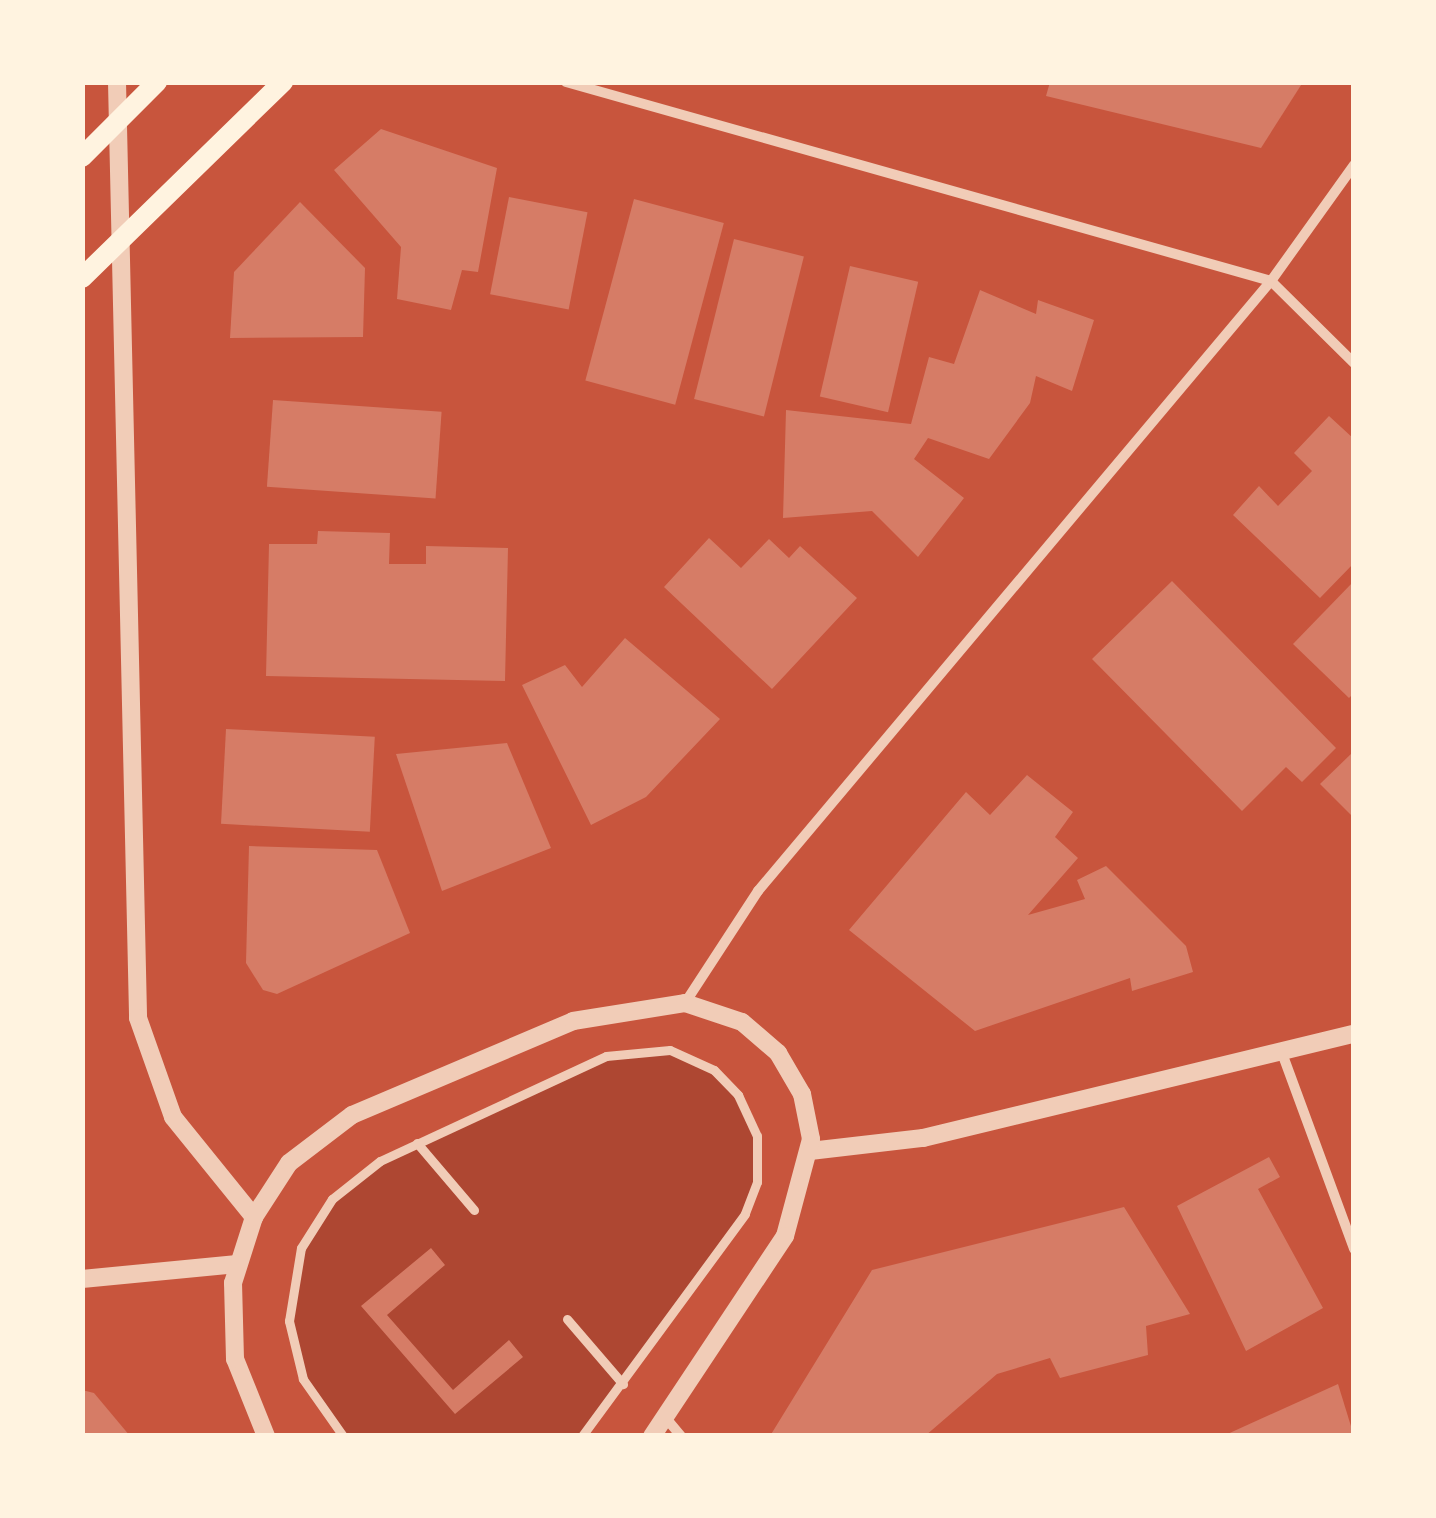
<!DOCTYPE html>
<style>
body{margin:0}
#map{position:relative;width:1436px;height:1518px;overflow:hidden;background:#c8553d;font-family:"Open Sans",sans-serif}
div>[style]{position:absolute}
[style*='--x']{left:calc(var(--x)*1px);top:calc(var(--y)*1px);width:calc(var(--w)*1px);rotate:calc(var(--a)*1deg)}
.green>*{inset:0;background:#ae4732}
.building>*{inset:0;background:#d67c66;transform-origin:0 0}
.pedestrian>*{height:9px;margin:-4.5px;padding:0 4.5px;transform-origin:4.5px;border-radius:4.5px;background:#f1ccb7}
.minor>*{height:10px;margin:-5px;padding:0 5px;transform-origin:5px;border-radius:5px;background:#f1ccb7}
.tertiary>*{height:18px;margin:-9px;padding:0 9px;transform-origin:9px;border-radius:9px;background:#f1ccb7}
.secondary>*{height:20px;margin:-10px;padding:0 10px;transform-origin:10px;border-radius:10px;background:#fff3e0}
span{translate:-50% -50%;white-space:nowrap;text-align:center;line-height:1.15;-webkit-text-stroke:8px #fff3e0;paint-order:stroke}
.frame{position:absolute;inset:0;border:85px solid #fff3e0;pointer-events:none}
</style>
<div id="map">
<div class="green">
<div style="clip-path:polygon(652px 1048px,714px 1070px,747px 1111px,759px 1161px,745px 1214px,582px 1435px,343px 1435px,317px 1405px,291px 1335px,297px 1263px,323px 1210px,365px 1169px,606px 1056px)"></div>
</div>
<div class="building">
<div style="clip-path:polygon(1050px 82px,1303px 82px,1261px 148px,1046px 96px)"></div>
<div style="clip-path:polygon(381px 129px,497px 168px,478px 272px,462px 270px,451px 310px,397px 299px,401px 247px,334px 170px)"></div>
<div style="left:509px;top:197px;width:80px;height:99px;rotate:11deg"></div>
<div style="left:634px;top:199px;width:93px;height:188px;rotate:15deg"></div>
<div style="clip-path:polygon(300px 202px,365px 268px,363px 337px,230px 338px,234px 272px)"></div>
<div style="left:734px;top:239px;width:72px;height:165px;rotate:14deg"></div>
<div style="left:850px;top:266px;width:70px;height:134px;rotate:13deg"></div>
<div style="clip-path:polygon(980px 290px,1036px 314px,1038px 300px,1094px 320px,1072px 391px,1036px 376px,1030px 403px,989px 459px,928px 438px,914px 459px,964px 498px,918px 557px,872px 511px,783px 518px,786px 410px,911px 424px,929px 357px,954px 364px)"></div>
<div style="left:273px;top:400px;width:169px;height:87px;rotate:4deg"></div>
<div style="clip-path:polygon(1329px 416px,1354px 439px,1354px 563px,1320px 598px,1233px 515px,1259px 486px,1278px 506px,1312px 471px,1294px 453px)"></div>
<div style="clip-path:polygon(318px 531px,390px 533px,389px 564px,426px 564px,426px 546px,508px 548px,505px 681px,266px 676px,269px 544px,317px 544px)"></div>
<div style="clip-path:polygon(709px 538px,741px 568px,769px 539px,789px 558px,800px 546px,857px 598px,772px 689px,664px 587px)"></div>
<div style="clip-path:polygon(1172px 581px,1336px 748px,1302px 782px,1286px 767px,1242px 811px,1092px 659px)"></div>
<div style="clip-path:polygon(1354px 581px,1354px 693px,1349px 698px,1293px 644px)"></div>
<div style="clip-path:polygon(625px 638px,720px 719px,646px 797px,591px 825px,522px 685px,565px 665px,582px 687px)"></div>
<div style="left:226px;top:729px;width:149px;height:95px;rotate:3deg"></div>
<div style="clip-path:polygon(507px 743px,551px 848px,442px 891px,396px 754px)"></div>
<div style="clip-path:polygon(1354px 751px,1354px 818px,1320px 784px)"></div>
<div style="clip-path:polygon(1027px 775px,1073px 812px,1055px 837px,1078px 858px,1028px 915px,1085px 899px,1077px 880px,1106px 866px,1186px 946px,1193px 972px,1132px 991px,1130px 978px,975px 1031px,849px 930px,966px 792px,990px 815px)"></div>
<div style="clip-path:polygon(249px 846px,377px 850px,410px 933px,277px 994px,263px 990px,246px 963px)"></div>
<div style="clip-path:polygon(1269px 1157px,1280px 1177px,1258px 1189px,1323px 1308px,1246px 1351px,1177px 1206px)"></div>
<div style="clip-path:polygon(1124px 1207px,1190px 1314px,1146px 1326px,1148px 1355px,1060px 1378px,1050px 1358px,997px 1374px,925px 1436px,770px 1436px,872px 1270px)"></div>
<div style="clip-path:polygon(431px 1248px,445px 1265px,387px 1315px,453px 1390px,509px 1340px,523px 1357px,455px 1414px,361px 1306px)"></div>
<div style="clip-path:polygon(1338px 1384px,1354px 1436px,1223px 1436px)"></div>
<div style="clip-path:polygon(82px 1390px,94px 1393px,130px 1436px,82px 1436px)"></div>
</div>
<div class="pedestrian">
<div style="--x:417;--y:1143;--w:88;--a:49.6"></div>
<div style="--x:567;--y:1319;--w:86;--a:49.3"></div>
<div style="--x:343;--y:1436;--w:70;--a:-125.1"></div>
<div style="--x:303;--y:1379;--w:60;--a:-103.6"></div>
<div style="--x:289;--y:1321;--w:74;--a:-80.7"></div>
<div style="--x:301;--y:1248;--w:58;--a:-57.7"></div>
<div style="--x:332;--y:1199;--w:61;--a:-38.4"></div>
<div style="--x:380;--y:1161;--w:249;--a:-24.9"></div>
<div style="--x:606;--y:1056;--w:64;--a:-5.4"></div>
<div style="--x:670;--y:1050;--w:48;--a:24.4"></div>
<div style="--x:714;--y:1070;--w:35;--a:46"></div>
<div style="--x:738;--y:1095;--w:45;--a:65.1"></div>
<div style="--x:757;--y:1136;--w:46;--a:90"></div>
<div style="--x:757;--y:1182;--w:34;--a:111"></div>
<div style="--x:745;--y:1214;--w:275;--a:126.3"></div>
</div>
<div class="minor">
<div style="--x:566;--y:82;--w:733;--a:15.76"></div>
<div style="--x:1271;--y:281;--w:117;--a:44.7"></div>
<div style="--x:685;--y:1003;--w:134;--a:-56.9"></div>
<div style="--x:758;--y:891;--w:797;--a:-49.94"></div>
<div style="--x:1271;--y:281;--w:143;--a:-54.4"></div>
<div style="--x:1282;--y:1053;--w:209;--a:69.8"></div>
<div style="--x:665;--y:1417;--w:25;--a:50"></div>
</div>
<div class="tertiary">
<div style="--x:117;--y:82;--w:936;--a:88.71"></div>
<div style="--x:138;--y:1018;--w:105;--a:70.5"></div>
<div style="--x:173;--y:1117;--w:129;--a:51"></div>
<div style="--x:810;--y:1151;--w:114;--a:-6.6"></div>
<div style="--x:923;--y:1138;--w:443;--a:-13.6"></div>
<div style="--x:82;--y:1279;--w:156;--a:-5.5"></div>
<div style="--x:266;--y:1436;--w:83;--a:-111.9"></div>
<div style="--x:235;--y:1359;--w:76;--a:-91.5"></div>
<div style="--x:233;--y:1283;--w:69;--a:-72.3"></div>
<div style="--x:254;--y:1217;--w:64;--a:-57.1"></div>
<div style="--x:289;--y:1163;--w:79;--a:-37.3"></div>
<div style="--x:352;--y:1115;--w:240;--a:-23"></div>
<div style="--x:573;--y:1021;--w:113;--a:-9.1"></div>
<div style="--x:685;--y:1003;--w:60;--a:18.4"></div>
<div style="--x:742;--y:1022;--w:48;--a:40.7"></div>
<div style="--x:778;--y:1053;--w:48;--a:59.7"></div>
<div style="--x:802;--y:1094;--w:46;--a:78.7"></div>
<div style="--x:811;--y:1139;--w:100;--a:105"></div>
<div style="--x:785;--y:1236;--w:240;--a:123.6"></div>
</div>
<div class="secondary">
<div style="--x:82;--y:157;--w:106;--a:-45"></div>
<div style="--x:82;--y:278;--w:281;--a:-44.3"></div>
</div>
<div class="frame"></div>
</div>
